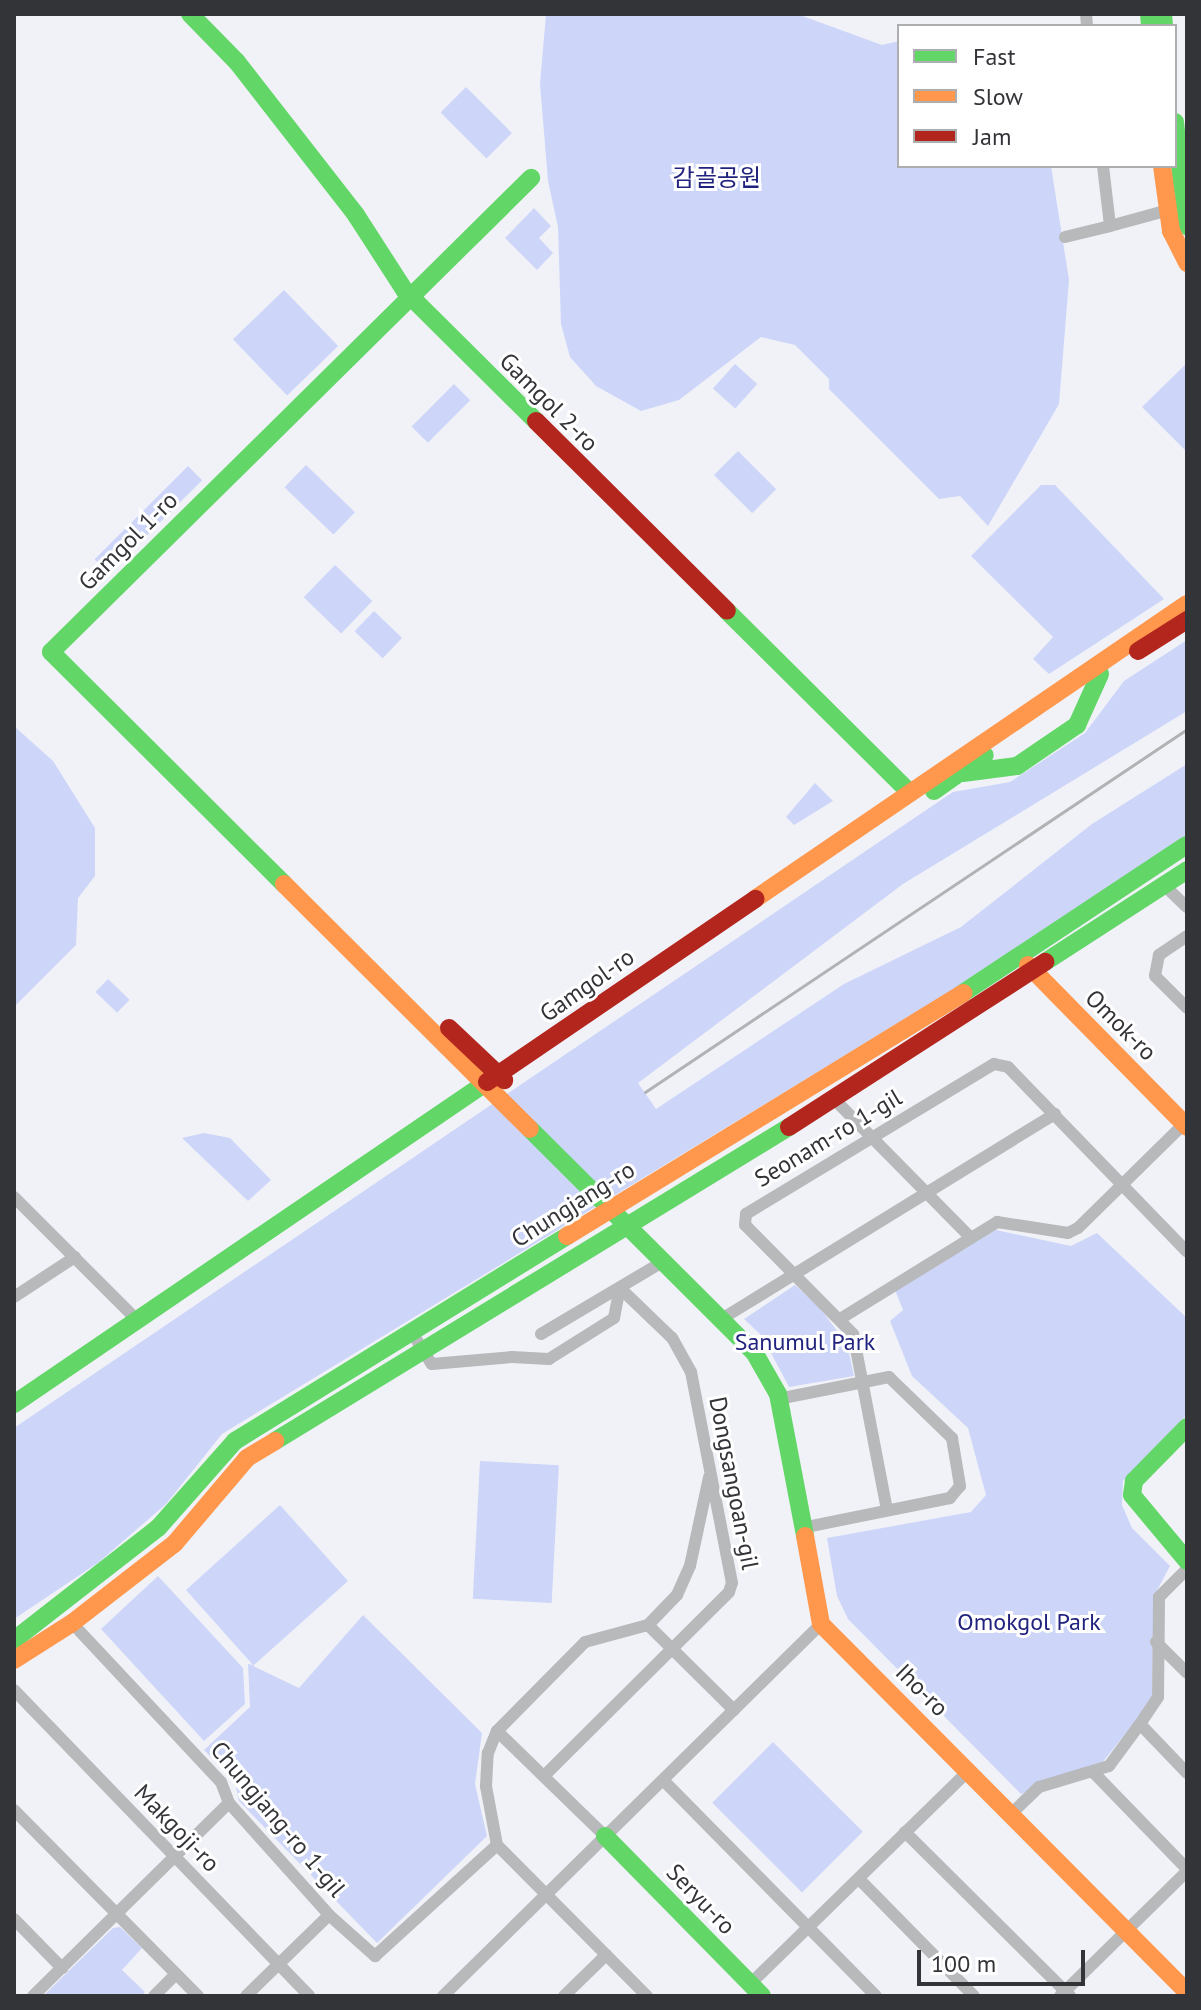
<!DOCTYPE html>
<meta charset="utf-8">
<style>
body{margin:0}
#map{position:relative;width:1201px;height:2010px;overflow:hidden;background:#f1f2f8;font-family:"PT Sans","Noto Sans KR",sans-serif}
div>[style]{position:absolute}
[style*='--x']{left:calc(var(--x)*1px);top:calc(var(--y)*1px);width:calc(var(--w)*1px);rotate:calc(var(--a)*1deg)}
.green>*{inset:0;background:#cdd6f9;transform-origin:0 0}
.street>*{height:12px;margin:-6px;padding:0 6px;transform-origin:6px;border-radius:6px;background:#b8b9bb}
.fast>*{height:18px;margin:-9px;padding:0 9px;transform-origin:9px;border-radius:9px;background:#63d668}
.slow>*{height:18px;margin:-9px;padding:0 9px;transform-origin:9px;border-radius:9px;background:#ff974d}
.jam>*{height:18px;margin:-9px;padding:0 9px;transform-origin:9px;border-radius:9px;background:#b3261e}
.rail>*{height:3px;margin:-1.5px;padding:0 1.5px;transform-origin:1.5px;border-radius:1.5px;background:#b2b2b5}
span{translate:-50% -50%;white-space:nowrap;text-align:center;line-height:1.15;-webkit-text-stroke:6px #fff;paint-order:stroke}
.park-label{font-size:24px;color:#21227e}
.street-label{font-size:24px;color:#333438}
.frame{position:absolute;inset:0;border:16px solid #333438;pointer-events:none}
.legend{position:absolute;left:897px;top:24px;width:280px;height:144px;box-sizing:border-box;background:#fff;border:2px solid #adaeaf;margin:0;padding:10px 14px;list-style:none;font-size:24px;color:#333438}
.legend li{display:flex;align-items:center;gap:16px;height:40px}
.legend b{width:40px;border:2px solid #adaeaf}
.scale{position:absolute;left:917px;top:1950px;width:168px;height:36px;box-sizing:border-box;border:4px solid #333438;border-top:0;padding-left:10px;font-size:24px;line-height:28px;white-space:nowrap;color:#333438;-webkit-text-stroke:6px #fff;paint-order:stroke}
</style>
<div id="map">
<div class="green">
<div style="clip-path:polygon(546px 14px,797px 14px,882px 45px,899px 41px,899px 166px,1051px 166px,1069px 280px,1059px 404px,988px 526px,960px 496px,939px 499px,829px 389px,829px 379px,795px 345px,761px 337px,679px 400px,641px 411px,596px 386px,570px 357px,561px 324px,558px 227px,548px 181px,540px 84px)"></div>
<div style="left:466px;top:87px;width:65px;height:36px;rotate:45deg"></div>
<div style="clip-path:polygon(534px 208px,551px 226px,539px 238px,553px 253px,537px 270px,505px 238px)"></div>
<div style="left:284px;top:290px;width:78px;height:71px;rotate:46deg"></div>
<div style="clip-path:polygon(1187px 363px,1187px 452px,1142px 407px)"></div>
<div style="left:735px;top:364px;width:30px;height:33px;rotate:42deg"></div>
<div style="left:454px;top:384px;width:23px;height:60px;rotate:45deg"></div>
<div style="left:738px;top:451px;width:54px;height:34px;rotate:45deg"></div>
<div style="left:306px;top:465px;width:68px;height:31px;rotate:44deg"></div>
<div style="left:188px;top:466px;width:20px;height:132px;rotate:45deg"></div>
<div style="clip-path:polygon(1041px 485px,1055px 485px,1164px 599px,1049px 674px,1033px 659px,1053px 637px,971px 556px)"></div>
<div style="left:335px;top:565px;width:52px;height:45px;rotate:44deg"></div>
<div style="left:374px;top:611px;width:39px;height:28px;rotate:44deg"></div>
<div style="clip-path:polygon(1187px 640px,1187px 711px,903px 884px,638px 1083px,656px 1109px,844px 984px,961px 927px,1092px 824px,1187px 764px,1187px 836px,1074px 916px,222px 1434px,166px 1504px,99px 1562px,14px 1619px,14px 1428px,938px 802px,953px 792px,1010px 782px,1085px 733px,1124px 681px)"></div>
<div style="clip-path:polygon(14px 726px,53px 761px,95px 828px,95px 876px,78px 898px,76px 945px,14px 1007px)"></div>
<div style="clip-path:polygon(815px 783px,833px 801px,794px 825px,786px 817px)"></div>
<div style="left:108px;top:979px;width:30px;height:18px;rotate:44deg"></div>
<div style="clip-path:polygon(204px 1133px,230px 1138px,271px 1180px,248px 1201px,182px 1138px)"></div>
<div style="clip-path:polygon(996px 1230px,1071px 1246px,1097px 1233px,1187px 1318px,1187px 1415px,1123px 1481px,1122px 1505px,1132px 1528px,1170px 1566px,1154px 1596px,1152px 1700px,1098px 1768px,1021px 1794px,848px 1619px,837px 1596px,827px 1538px,971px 1512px,986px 1495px,968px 1428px,912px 1376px,890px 1321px,903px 1310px,895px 1290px)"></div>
<div style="clip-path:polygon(795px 1285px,819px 1307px,847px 1344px,854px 1376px,789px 1387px,762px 1336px,744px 1319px)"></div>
<div style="left:480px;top:1461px;width:79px;height:138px;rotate:3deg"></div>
<div style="clip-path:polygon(280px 1505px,348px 1581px,253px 1666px,299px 1688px,363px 1615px,482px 1733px,475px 1784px,487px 1836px,377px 1943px,239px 1801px,235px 1782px,204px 1750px,250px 1707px,248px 1664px,253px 1665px,186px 1590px)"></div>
<div style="clip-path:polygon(158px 1576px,243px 1668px,245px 1704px,204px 1741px,101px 1629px)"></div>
<div style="left:773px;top:1742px;width:127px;height:86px;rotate:45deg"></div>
<div style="clip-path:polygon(120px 1927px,142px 1948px,122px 1970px,145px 1992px,141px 1996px,43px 1996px,113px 1928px)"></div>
</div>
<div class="street">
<div style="--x:1086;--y:14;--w:12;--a:85"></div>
<div style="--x:1103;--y:166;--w:60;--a:83.3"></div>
<div style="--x:1110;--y:226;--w:64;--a:-15.3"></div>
<div style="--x:1065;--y:237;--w:46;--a:-13.7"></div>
<div style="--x:1165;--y:886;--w:30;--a:44"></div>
<div style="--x:1187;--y:936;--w:34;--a:146"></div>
<div style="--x:1159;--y:955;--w:21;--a:101"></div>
<div style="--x:1155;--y:976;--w:45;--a:45"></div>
<div style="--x:834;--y:1099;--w:195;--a:45.4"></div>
<div style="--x:14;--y:1197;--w:174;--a:45"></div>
<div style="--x:14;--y:1297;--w:73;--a:-33.3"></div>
<div style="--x:728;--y:1315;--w:384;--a:-31.6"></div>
<div style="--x:840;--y:1319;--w:185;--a:-31.7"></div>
<div style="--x:997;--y:1222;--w:72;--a:8.8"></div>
<div style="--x:1068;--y:1233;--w:11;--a:-27"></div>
<div style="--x:1078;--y:1228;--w:148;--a:-44.5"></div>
<div style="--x:411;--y:1331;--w:39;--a:58"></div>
<div style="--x:432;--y:1364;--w:80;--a:-5"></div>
<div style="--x:512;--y:1357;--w:37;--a:3"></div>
<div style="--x:549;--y:1359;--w:77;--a:-32.2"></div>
<div style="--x:614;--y:1318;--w:31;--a:-79"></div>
<div style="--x:541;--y:1334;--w:135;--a:-30.7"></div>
<div style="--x:788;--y:1397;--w:103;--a:-11.2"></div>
<div style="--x:889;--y:1377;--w:88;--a:44.1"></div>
<div style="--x:952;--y:1438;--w:49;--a:80.5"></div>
<div style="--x:960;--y:1486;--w:16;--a:130"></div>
<div style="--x:950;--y:1498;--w:152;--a:168.6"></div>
<div style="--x:887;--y:1510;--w:179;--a:-100.9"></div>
<div style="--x:853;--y:1334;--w:153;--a:-134.7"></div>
<div style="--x:745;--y:1225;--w:11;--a:-85"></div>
<div style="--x:746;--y:1214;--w:290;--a:-31.2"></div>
<div style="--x:994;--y:1064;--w:14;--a:12"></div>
<div style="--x:1008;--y:1067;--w:257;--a:45.9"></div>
<div style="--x:72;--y:1623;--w:218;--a:46.9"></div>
<div style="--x:221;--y:1782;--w:22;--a:69"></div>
<div style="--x:229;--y:1803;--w:150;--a:48.2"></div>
<div style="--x:329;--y:1915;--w:62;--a:41.7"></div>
<div style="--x:375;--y:1956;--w:165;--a:-42.3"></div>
<div style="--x:497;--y:1845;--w:60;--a:-100.6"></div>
<div style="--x:486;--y:1786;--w:33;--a:-87"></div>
<div style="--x:488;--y:1753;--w:24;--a:-68"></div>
<div style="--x:497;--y:1731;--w:125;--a:-45.3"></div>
<div style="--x:585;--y:1642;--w:65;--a:-15.1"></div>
<div style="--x:648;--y:1625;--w:42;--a:-46"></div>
<div style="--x:677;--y:1595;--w:32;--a:-66"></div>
<div style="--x:690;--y:1566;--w:91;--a:-77.9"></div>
<div style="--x:648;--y:1625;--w:121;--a:44.7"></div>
<div style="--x:1156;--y:1642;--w:44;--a:45"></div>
<div style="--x:14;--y:1690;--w:425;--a:46"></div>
<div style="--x:1140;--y:1724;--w:68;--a:46.2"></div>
<div style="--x:497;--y:1731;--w:151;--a:44.2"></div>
<div style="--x:1094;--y:1773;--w:134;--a:45.9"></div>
<div style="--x:544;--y:1776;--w:261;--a:-44.8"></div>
<div style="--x:729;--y:1592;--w:9;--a:-72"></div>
<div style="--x:732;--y:1583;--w:215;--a:-101"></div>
<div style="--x:691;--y:1372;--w:39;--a:-119"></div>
<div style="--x:672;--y:1338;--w:72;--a:-136.1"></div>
<div style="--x:663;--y:1780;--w:303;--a:45.4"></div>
<div style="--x:14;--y:1810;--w:262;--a:45.3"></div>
<div style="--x:1011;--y:1814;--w:39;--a:-44"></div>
<div style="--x:1039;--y:1787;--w:73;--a:-16.7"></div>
<div style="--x:1109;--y:1766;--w:52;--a:-53.6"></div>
<div style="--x:1140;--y:1724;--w:32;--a:-56"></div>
<div style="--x:1158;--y:1697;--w:100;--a:-89.4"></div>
<div style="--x:1159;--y:1597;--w:40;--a:-45"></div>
<div style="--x:905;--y:1832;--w:233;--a:44.8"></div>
<div style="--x:497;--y:1845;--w:213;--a:45.2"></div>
<div style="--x:859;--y:1879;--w:164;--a:45.5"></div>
<div style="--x:14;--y:1919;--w:69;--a:45.6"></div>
<div style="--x:750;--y:1984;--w:306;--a:-44.3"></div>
<div style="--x:33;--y:1996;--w:275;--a:-44.6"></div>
<div style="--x:154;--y:1996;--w:31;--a:-45"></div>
<div style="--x:246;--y:1996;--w:116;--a:-44.3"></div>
<div style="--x:443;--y:1996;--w:530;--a:-44.54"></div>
<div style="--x:564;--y:1996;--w:59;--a:-44.3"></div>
<div style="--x:1060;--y:1996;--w:178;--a:-44.5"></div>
</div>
<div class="fast">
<div style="--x:190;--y:14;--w:67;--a:45.6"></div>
<div style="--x:237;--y:62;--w:194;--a:52.1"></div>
<div style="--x:356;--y:215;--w:90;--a:57.2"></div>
<div style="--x:405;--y:291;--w:185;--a:44.8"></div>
<div style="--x:1149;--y:14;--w:12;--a:85"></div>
<div style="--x:1163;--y:14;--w:12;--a:85"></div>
<div style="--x:1175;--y:122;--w:105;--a:83.4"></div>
<div style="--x:727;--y:611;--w:258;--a:44.8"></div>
<div style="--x:963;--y:773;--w:54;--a:-7.4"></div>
<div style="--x:1017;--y:766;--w:73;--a:-34.3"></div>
<div style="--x:1077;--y:725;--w:56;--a:-65.7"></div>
<div style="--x:934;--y:791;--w:62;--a:-35.2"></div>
<div style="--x:284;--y:884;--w:329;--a:-135.1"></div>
<div style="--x:51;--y:652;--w:675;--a:-44.64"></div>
<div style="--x:1045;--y:962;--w:169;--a:-32.9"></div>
<div style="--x:963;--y:993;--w:268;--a:-33.5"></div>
<div style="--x:530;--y:1129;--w:316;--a:44.9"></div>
<div style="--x:754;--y:1352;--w:48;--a:60.3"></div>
<div style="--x:778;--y:1394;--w:145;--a:79.2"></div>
<div style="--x:14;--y:1404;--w:572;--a:-34.25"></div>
<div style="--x:1187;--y:1427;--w:76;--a:134.5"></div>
<div style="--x:1134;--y:1481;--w:14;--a:98"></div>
<div style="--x:1132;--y:1495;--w:86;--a:50.2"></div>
<div style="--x:275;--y:1441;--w:602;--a:-31.42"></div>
<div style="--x:14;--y:1640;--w:182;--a:-37.9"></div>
<div style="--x:158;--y:1528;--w:116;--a:-48.5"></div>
<div style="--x:235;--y:1441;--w:390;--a:-31.7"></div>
<div style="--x:605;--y:1836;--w:224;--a:45.5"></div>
</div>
<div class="slow">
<div style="--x:1162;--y:166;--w:66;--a:82.1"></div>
<div style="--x:1171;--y:231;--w:36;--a:63"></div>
<div style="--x:284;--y:884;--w:347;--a:44.9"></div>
<div style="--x:755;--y:899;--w:523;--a:-34.33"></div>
<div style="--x:1028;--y:965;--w:227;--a:45.5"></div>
<div style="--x:567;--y:1236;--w:465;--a:-31.5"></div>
<div style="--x:805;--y:1536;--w:89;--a:79.7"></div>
<div style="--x:821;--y:1624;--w:519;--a:45.16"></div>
<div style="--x:14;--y:1660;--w:69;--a:-32.5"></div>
<div style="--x:72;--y:1623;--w:130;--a:-37.8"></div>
<div style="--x:175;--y:1543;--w:111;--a:-49.7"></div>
<div style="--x:247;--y:1458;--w:33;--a:-31"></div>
</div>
<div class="jam">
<div style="--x:536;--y:421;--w:269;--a:44.8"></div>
<div style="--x:1138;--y:651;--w:58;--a:-32.3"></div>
<div style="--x:449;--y:1028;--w:76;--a:43.4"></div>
<div style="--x:487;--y:1082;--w:325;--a:-34.3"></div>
<div style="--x:789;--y:1127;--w:305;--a:-32.8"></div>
</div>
<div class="rail">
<div style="--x:645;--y:1092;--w:652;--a:-33.81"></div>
</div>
<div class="park-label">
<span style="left:717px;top:178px">감골공원</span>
<span style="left:805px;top:1342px">Sanumul Park</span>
<span style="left:1029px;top:1622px">Omokgol Park</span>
</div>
<div class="street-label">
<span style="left:549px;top:402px;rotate:45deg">Gamgol 2-ro</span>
<span style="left:128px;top:541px;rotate:-45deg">Gamgol 1-ro</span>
<span style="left:587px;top:985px;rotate:-35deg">Gamgol-ro</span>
<span style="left:1121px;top:1025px;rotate:45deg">Omok-ro</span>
<span style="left:828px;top:1138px;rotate:-31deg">Seonam-ro 1-gil</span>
<span style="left:573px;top:1204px;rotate:-32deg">Chungjang-ro</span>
<span style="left:734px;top:1483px;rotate:79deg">Dongsangoan-gil</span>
<span style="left:922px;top:1690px;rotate:45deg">Iho-ro</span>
<span style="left:278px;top:1819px;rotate:50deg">Chungjang-ro 1-gil</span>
<span style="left:177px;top:1828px;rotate:46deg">Makgoji-ro</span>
<span style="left:701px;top:1899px;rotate:46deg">Seryu-ro</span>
</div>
<div class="frame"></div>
<ul class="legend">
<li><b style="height:10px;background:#63d668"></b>Fast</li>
<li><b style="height:10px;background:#ff974d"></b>Slow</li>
<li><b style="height:10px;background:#b3261e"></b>Jam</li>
</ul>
<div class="scale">100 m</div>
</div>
